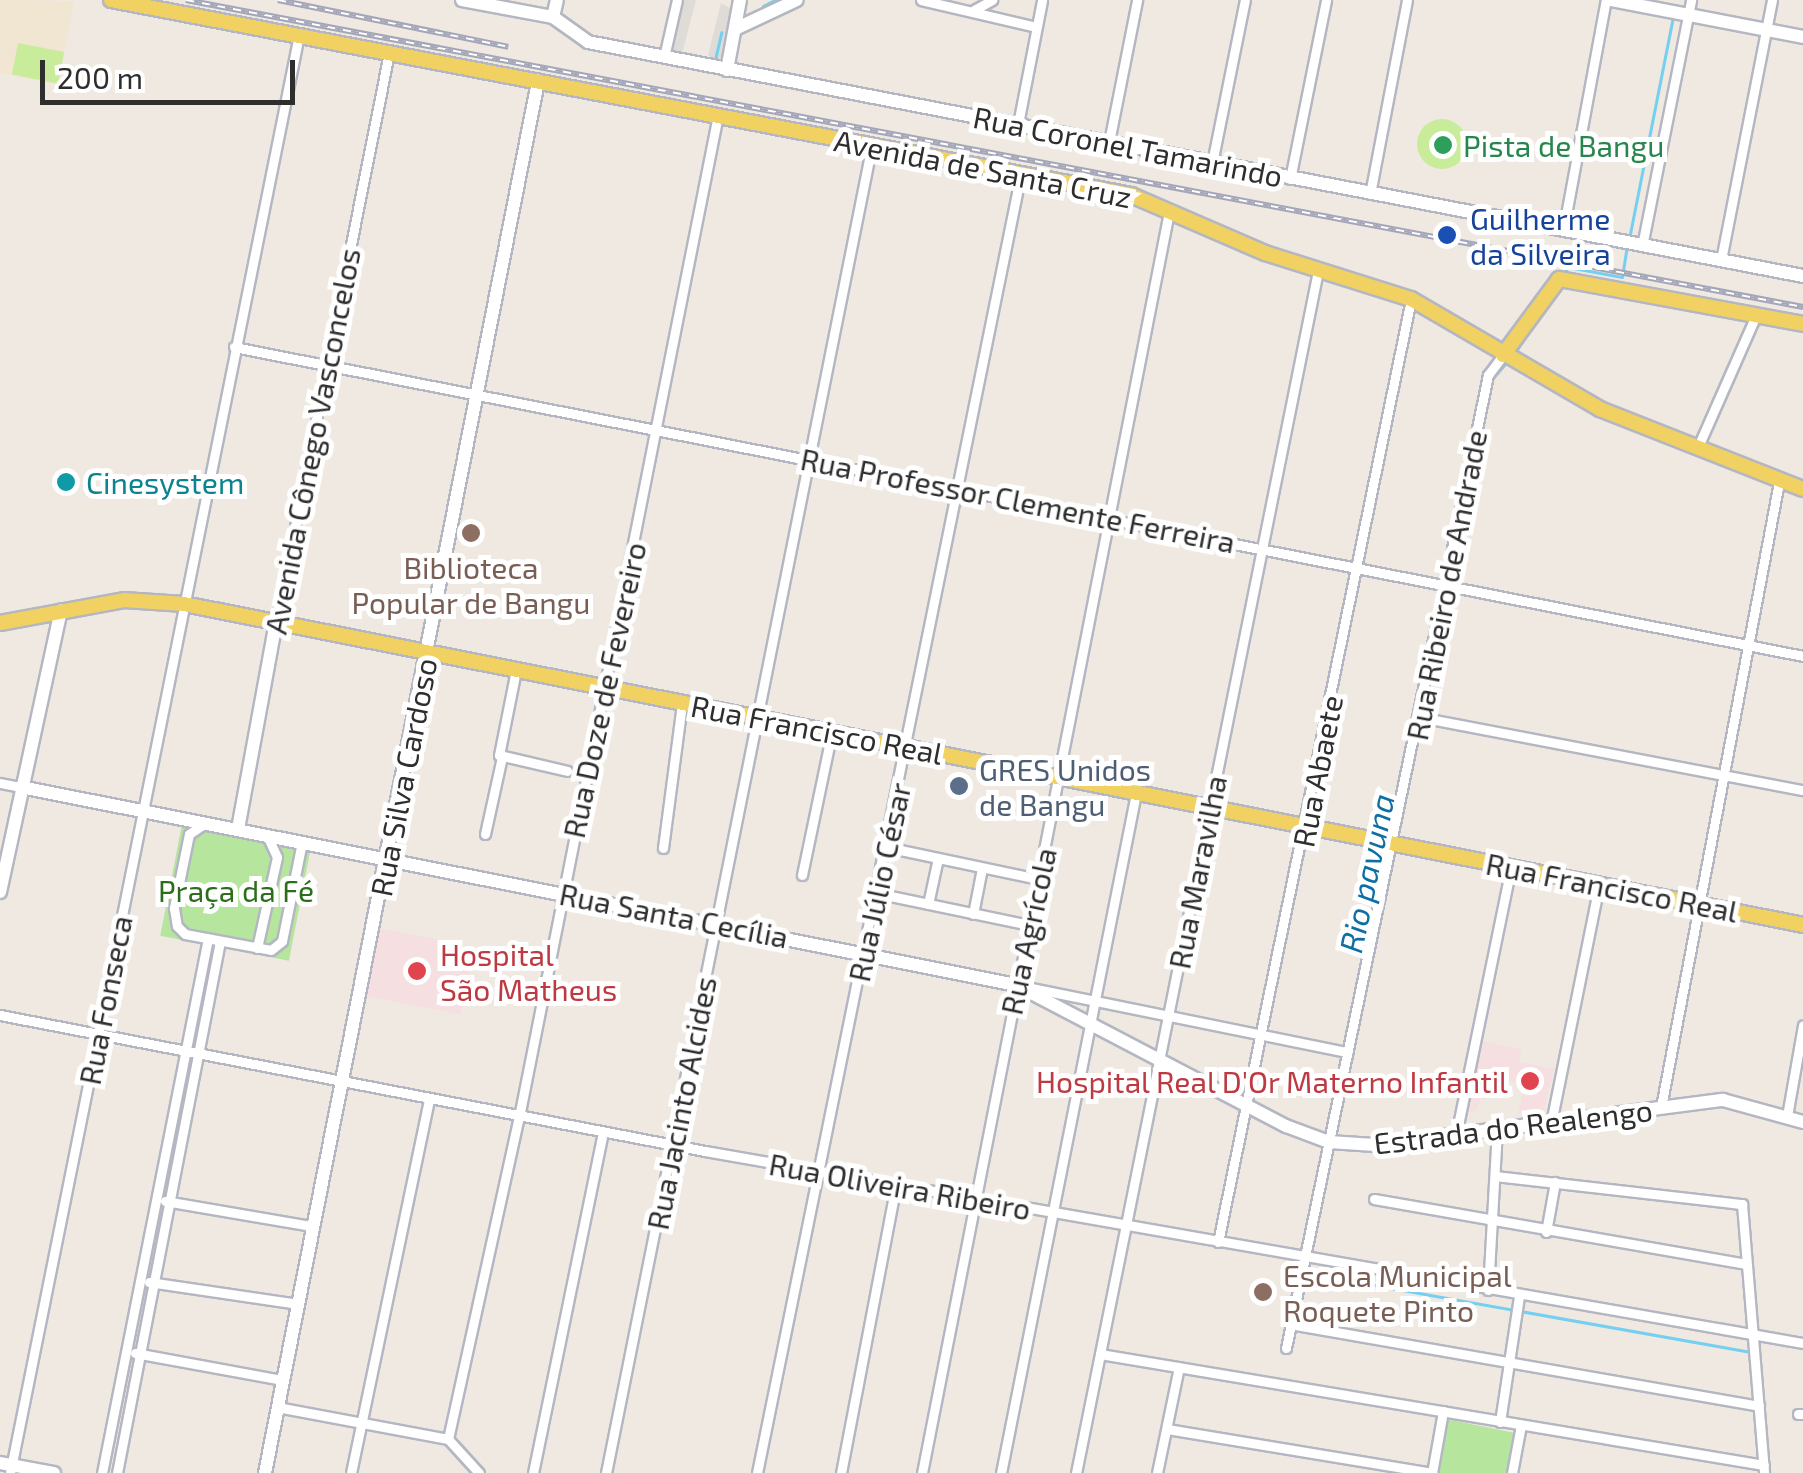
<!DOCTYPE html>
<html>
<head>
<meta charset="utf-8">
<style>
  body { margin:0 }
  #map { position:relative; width:1803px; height:1473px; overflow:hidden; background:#efe9e1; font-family:"Exo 2",sans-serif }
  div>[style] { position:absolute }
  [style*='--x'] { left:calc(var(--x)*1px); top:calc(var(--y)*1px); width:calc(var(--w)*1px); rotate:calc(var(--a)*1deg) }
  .education>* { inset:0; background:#f0e6d1 }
  .medical>* { inset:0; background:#f5dfe0; transform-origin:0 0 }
  .green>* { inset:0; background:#b6e59e; transform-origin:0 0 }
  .pitch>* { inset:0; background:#c9ec9a; transform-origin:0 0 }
  .round { border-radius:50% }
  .plaza>* { inset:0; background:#dfdcd8 }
  .stream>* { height:2.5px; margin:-1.25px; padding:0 1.25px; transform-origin:1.25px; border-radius:1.25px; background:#75cff0 }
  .roads { filter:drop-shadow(2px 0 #b4b7c1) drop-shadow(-2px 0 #b4b7c1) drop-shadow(0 2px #b4b7c1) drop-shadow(0 -2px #b4b7c1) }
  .street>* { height:9px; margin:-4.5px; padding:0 4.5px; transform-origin:4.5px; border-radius:4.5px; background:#fff }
  .secondary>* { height:12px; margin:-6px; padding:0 6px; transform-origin:6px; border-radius:6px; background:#fff }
  .primary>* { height:14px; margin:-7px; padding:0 7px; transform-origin:7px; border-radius:7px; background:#f2d163 }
  .rail>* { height:6px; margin-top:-3px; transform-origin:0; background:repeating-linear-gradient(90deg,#fff 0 8px,#a3a6b8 0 16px); box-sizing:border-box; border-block:2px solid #a3a6b8 }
  .dots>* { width:28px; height:28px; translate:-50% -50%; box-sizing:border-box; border:5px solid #fff; border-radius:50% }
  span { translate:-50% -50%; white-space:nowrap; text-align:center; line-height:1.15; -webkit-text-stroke:10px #fff; paint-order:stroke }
  .leisure-label { font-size:30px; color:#27864d }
  .left { translate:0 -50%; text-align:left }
  .street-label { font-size:30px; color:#2e2e2e }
  .transit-label { font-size:30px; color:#164399 }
  .culture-label { font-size:30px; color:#0d838f }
  .education-label { font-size:30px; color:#785e54 }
  .service-label { font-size:30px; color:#4e5e75 }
  .park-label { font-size:30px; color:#2c6e1b }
  .health-label { font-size:30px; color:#be3a42 }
  .right { translate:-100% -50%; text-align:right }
  .water-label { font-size:32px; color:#0d6fa3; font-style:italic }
  .scale { position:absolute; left:40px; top:60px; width:255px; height:45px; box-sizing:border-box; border:5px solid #2e2e2e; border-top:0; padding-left:12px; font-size:30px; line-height:35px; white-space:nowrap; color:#2e2e2e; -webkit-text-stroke:8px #fff; paint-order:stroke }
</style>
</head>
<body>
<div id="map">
  <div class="education">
    <i style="clip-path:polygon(0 0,74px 1px,58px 85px,0 73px)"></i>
  </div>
  <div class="medical">
    <i style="left:373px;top:927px;width:103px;height:69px;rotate:11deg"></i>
    <i style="clip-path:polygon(1482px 1041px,1521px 1049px,1519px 1062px,1554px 1069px,1544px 1110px,1518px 1114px,1525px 1085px,1491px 1077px,1475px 1112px,1467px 1111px)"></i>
  </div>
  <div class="green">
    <i style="left:183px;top:819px;width:131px;height:119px;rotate:11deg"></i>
    <i style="clip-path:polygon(1446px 1419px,1515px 1433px,1508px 1473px,1435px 1473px)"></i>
  </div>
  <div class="pitch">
    <i style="left:18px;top:43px;width:47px;height:32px;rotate:11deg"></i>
    <i class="round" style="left:1417px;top:119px;width:50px;height:50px"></i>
  </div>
  <div class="plaza">
    <i style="clip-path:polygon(681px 0,696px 0,682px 54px,671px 49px)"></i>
    <i style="clip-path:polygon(721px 3px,732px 9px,721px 58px,715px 61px,708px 55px)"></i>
  </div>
  <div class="stream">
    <i style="--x:763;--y:6;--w:13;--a:-27"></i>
    <i style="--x:715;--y:60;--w:28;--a:-77"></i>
    <i style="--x:1629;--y:239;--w:227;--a:-78.8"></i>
    <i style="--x:1565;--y:272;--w:6;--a:-59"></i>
    <i style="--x:1568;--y:267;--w:55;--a:10.5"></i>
    <i style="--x:1622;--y:277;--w:30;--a:-81"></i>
    <i style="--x:1515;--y:353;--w:22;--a:-58"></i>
    <i style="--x:1492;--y:379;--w:21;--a:-49"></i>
    <i style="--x:1423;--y:712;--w:177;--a:-78.6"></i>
    <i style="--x:1406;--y:790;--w:72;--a:-77.9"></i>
    <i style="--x:1334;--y:1138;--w:17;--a:-77"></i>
    <i style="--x:1333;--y:1146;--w:130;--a:101.6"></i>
    <i style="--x:1307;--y:1273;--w:452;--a:10.1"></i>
  </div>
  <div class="roads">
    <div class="street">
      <i style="--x:921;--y:0;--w:118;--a:13.2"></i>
      <i style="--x:974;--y:10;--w:21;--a:-29"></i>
      <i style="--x:664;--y:57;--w:58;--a:-77.2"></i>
      <i style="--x:1018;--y:124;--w:126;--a:-79"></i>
      <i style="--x:1109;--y:142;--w:145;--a:-78.8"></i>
      <i style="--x:1212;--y:163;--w:166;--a:-78.6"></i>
      <i style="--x:1290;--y:179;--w:183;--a:-78.6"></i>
      <i style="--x:1370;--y:194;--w:197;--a:-79.2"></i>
      <i style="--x:1563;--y:231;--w:235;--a:-79.5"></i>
      <i style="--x:1642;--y:246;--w:251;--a:-78.7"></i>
      <i style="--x:1721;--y:260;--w:265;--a:-78.9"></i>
      <i style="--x:234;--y:347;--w:1599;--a:11.14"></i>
      <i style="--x:1697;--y:449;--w:146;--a:-66.2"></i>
      <i style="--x:276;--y:622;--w:580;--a:-78.77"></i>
      <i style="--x:516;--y:670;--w:87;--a:101.3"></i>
      <i style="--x:499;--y:755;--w:70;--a:13.2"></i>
      <i style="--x:1419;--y:717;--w:391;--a:10.8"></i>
      <i style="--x:0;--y:783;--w:21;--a:11"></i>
      <i style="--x:204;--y:824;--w:18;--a:146"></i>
      <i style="--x:189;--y:834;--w:76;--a:101.5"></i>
      <i style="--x:174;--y:908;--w:18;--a:81"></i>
      <i style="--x:177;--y:926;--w:11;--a:45"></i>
      <i style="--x:185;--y:934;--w:87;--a:10.5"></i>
      <i style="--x:271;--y:950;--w:14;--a:-39"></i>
      <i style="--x:282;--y:941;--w:101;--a:-78.6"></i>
      <i style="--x:485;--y:834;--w:79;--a:-77.6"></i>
      <i style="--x:886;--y:847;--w:155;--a:11.9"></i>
      <i style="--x:663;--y:848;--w:146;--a:-82.5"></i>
      <i style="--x:802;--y:875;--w:146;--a:-78.2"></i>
      <i style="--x:876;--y:893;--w:156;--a:11.8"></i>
      <i style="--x:928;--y:904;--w:47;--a:-77.7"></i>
      <i style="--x:973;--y:914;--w:47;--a:-78.9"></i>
      <i style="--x:257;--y:948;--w:93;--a:-77.6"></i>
      <i style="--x:277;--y:857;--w:23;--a:-115"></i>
      <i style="--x:1027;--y:987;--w:327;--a:11.5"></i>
      <i style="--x:0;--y:1015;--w:718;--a:10.92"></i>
      <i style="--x:705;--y:1151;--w:1115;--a:9.92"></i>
      <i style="--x:1661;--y:1107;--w:636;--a:-79.31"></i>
      <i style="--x:1787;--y:1116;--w:92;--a:-80"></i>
      <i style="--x:1551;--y:1123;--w:242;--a:-78.6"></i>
      <i style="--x:1456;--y:1135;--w:273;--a:-78.4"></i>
      <i style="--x:1495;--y:1176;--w:249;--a:6.5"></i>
      <i style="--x:1742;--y:1204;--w:270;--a:85.3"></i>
      <i style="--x:1374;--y:1199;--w:378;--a:9.9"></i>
      <i style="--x:165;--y:1201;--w:149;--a:9.7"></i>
      <i style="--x:1546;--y:1232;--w:51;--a:-79.8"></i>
      <i style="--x:1218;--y:1242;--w:963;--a:-78.43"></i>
      <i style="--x:149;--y:1282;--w:151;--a:8.4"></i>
      <i style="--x:1488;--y:1290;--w:160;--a:-86.8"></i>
      <i style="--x:1290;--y:1324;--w:476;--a:9.9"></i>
      <i style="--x:1286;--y:1348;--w:994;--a:-78.27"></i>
      <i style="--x:1488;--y:375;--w:25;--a:-53"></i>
      <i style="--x:135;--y:1353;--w:149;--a:10.4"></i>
      <i style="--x:1100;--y:1354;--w:673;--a:9.49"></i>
      <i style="--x:277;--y:1407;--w:174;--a:10.6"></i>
      <i style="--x:448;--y:1439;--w:46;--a:47.6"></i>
      <i style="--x:1798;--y:1414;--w:5;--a:0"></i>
      <i style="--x:1500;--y:1422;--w:127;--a:-81.4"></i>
      <i style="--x:1167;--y:1429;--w:269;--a:9.4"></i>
      <i style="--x:1432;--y:1473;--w:63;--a:-79.9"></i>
      <i style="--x:448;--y:1439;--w:330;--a:-77.6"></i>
      <i style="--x:519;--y:1117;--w:1022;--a:-78.77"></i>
      <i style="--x:10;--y:1473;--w:1467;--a:-78.64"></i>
      <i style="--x:102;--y:1473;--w:545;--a:-78.79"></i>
      <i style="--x:117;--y:1473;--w:542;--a:-79.04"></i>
      <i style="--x:351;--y:1473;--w:380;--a:-78.2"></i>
      <i style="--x:533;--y:1473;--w:348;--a:-78.4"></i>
      <i style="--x:606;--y:1473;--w:1355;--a:-78.68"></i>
      <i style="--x:757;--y:1473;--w:1327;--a:-78.52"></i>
      <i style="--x:841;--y:1473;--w:294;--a:-79.2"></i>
      <i style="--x:922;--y:1473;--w:1285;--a:-78.92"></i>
      <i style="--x:1001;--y:1473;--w:693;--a:-78.77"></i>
      <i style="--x:1076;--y:1473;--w:1226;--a:-78.62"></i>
      <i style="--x:1157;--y:1473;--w:108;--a:-78.3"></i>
      <i style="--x:1512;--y:1473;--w:49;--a:-79.4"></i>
    </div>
    <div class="secondary">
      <i style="--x:462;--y:0;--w:93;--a:10.6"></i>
      <i style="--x:553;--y:17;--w:43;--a:35.5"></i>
      <i style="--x:588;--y:42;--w:1237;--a:10.9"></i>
      <i style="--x:1611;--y:0;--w:196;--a:10.9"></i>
      <i style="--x:553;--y:17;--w:17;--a:-77"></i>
      <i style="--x:735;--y:29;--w:68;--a:-25.1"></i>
      <i style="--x:727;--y:70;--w:71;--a:-79.5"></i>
      <i style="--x:21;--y:787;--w:1015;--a:11.25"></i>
      <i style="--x:1016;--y:985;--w:305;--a:27.6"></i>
      <i style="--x:1286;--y:1126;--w:46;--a:20.4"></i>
      <i style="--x:1329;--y:1142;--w:46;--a:3.7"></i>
      <i style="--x:1375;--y:1145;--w:351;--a:-7.4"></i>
      <i style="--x:1723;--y:1100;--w:83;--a:15.4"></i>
      <i style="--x:238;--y:829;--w:210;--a:-79.6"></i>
      <i style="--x:0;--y:892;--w:288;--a:-77.8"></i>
      <i style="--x:0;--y:1463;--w:55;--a:10.5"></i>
      <i style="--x:265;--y:1473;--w:1419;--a:-78.9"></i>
    </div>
    <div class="primary">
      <i style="--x:111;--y:0;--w:1038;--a:10.82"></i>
      <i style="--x:1131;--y:195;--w:146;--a:23.4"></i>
      <i style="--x:1265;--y:253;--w:153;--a:17.5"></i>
      <i style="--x:1411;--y:299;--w:219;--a:30.2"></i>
      <i style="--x:1600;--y:409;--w:218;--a:21.5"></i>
      <i style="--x:1503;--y:355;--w:94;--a:-53.6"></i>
      <i style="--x:1559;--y:279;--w:248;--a:10.4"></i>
      <i style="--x:0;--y:623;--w:126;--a:-10.5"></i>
      <i style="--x:124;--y:600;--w:60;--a:3.8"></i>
      <i style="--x:184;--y:604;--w:1651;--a:11.21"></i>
    </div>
  </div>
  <div class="rail">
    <i style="--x:186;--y:0;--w:1646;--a:10.75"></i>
    <i style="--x:278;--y:0;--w:235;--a:11.5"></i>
  </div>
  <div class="dots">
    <i style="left:1443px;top:145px;background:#2e9e5b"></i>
    <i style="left:1447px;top:235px;background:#1a4fb4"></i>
    <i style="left:66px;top:482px;background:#0f9aa8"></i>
    <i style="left:471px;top:533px;background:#8d6e63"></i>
    <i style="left:959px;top:786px;background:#5c6f8a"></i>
    <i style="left:417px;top:971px;background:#e0444e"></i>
    <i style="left:1530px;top:1081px;background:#e0444e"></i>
    <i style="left:1263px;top:1292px;background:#8d6e63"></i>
  </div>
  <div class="leisure-label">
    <span class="left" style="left:1463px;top:145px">Pista de Bangu</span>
  </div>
  <div class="street-label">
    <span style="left:1128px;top:146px;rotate:11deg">Rua Coronel Tamarindo</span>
    <span style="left:983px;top:168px;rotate:11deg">Avenida de Santa Cruz</span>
    <span style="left:312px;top:441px;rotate:-79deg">Avenida Cônego Vasconcelos</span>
    <span style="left:1018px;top:500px;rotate:11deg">Rua Professor Clemente Ferreira</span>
    <span style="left:1446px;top:585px;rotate:-79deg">Rua Ribeiro de Andrade</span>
    <span style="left:604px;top:690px;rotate:-78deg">Rua Doze de Fevereiro</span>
    <span style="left:817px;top:729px;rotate:11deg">Rua Francisco Real</span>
    <span style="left:1317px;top:771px;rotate:-79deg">Rua Abaete</span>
    <span style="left:403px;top:777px;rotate:-79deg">Rua Silva Cardoso</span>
    <span style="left:1197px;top:872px;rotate:-79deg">Rua Maravilha</span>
    <span style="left:879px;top:882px;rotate:-78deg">Rua Júlio César</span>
    <span style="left:1612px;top:887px;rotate:11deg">Rua Francisco Real</span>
    <span style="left:674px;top:915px;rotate:11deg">Rua Santa Cecília</span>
    <span style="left:1028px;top:931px;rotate:-78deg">Rua Agrícola</span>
    <span style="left:105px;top:1000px;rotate:-79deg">Rua Fonseca</span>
    <span style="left:681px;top:1103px;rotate:-79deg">Rua Jacinto Alcides</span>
    <span style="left:1513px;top:1126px;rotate:-7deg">Estrada do Realengo</span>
    <span style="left:900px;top:1186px;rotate:10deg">Rua Oliveira Ribeiro</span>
  </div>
  <div class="transit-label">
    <span class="left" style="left:1470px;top:235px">Guilherme<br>da Silveira</span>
  </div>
  <div class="culture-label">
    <span class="left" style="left:86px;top:482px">Cinesystem</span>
  </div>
  <div class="education-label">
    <span style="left:471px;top:584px">Biblioteca<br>Popular de Bangu</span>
    <span class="left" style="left:1283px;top:1292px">Escola Municipal<br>Roquete Pinto</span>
  </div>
  <div class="service-label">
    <span class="left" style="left:979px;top:786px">GRES Unidos<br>de Bangu</span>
  </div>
  <div class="park-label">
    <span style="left:236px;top:890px">Praça da Fé</span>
  </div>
  <div class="health-label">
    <span class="left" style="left:440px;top:971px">Hospital<br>São Matheus</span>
    <span class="right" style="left:1508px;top:1081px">Hospital Real D'Or Materno Infantil</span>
  </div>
  <div class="water-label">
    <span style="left:1366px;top:873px;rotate:-78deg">Rio pavuna</span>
  </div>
  <div class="scale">200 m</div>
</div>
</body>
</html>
